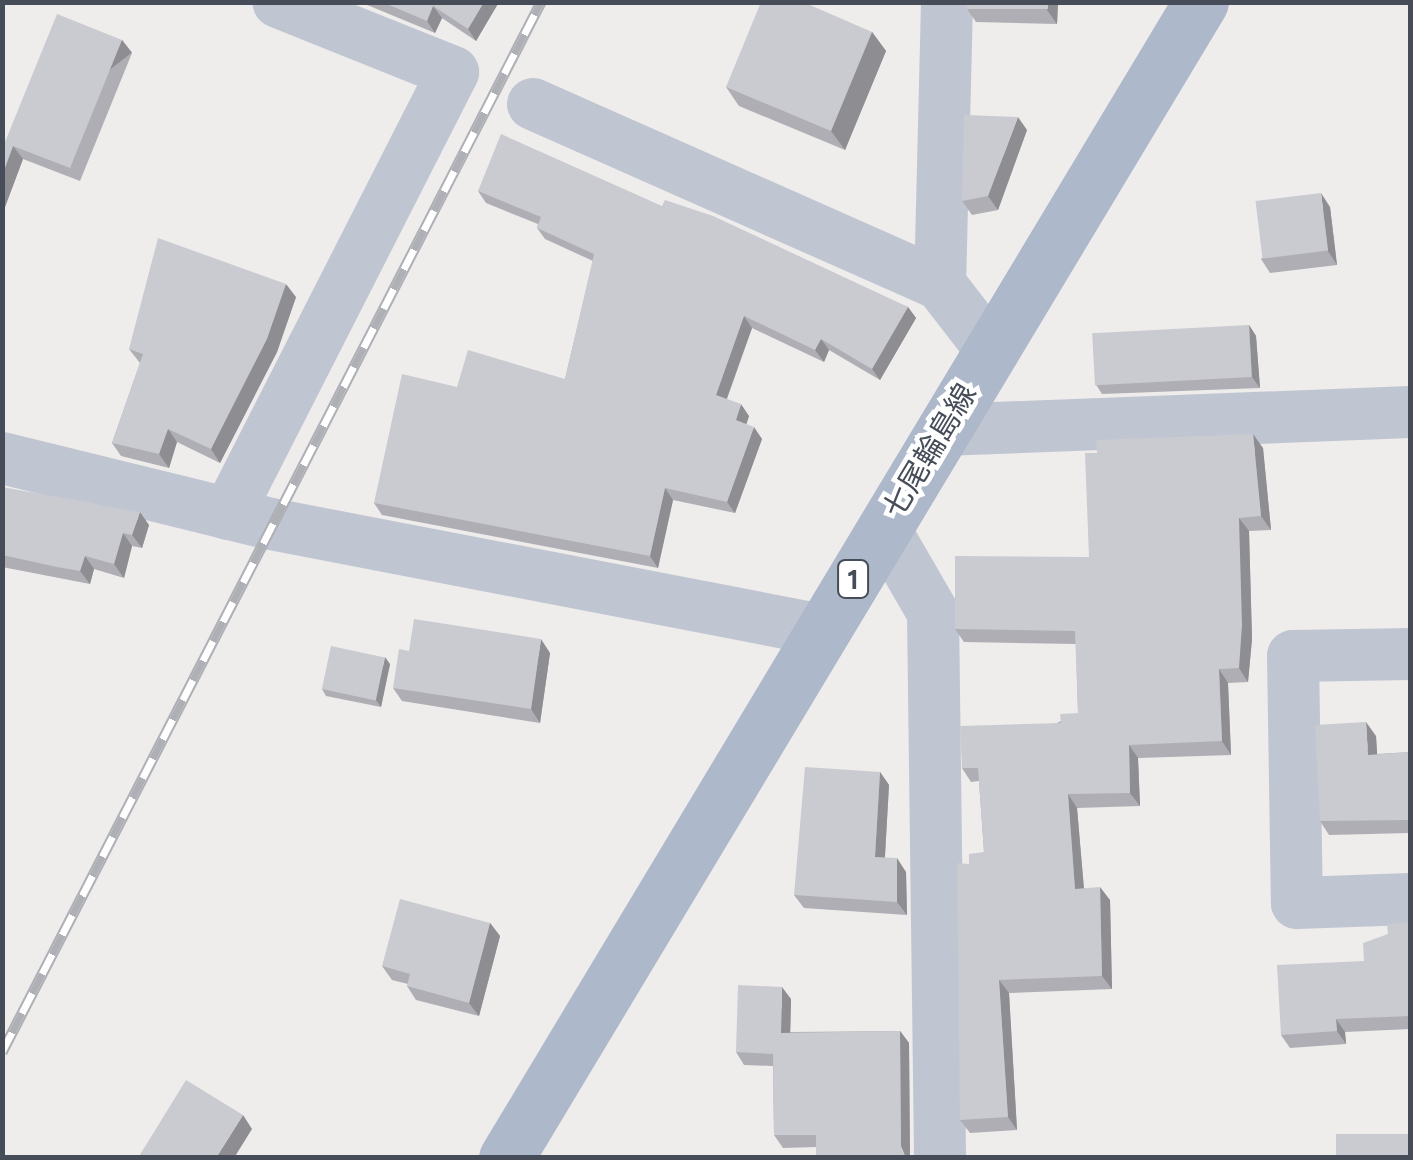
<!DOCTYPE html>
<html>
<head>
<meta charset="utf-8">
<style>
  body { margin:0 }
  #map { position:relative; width:1413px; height:1160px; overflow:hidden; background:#efecec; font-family:Figtree,"Noto Sans JP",sans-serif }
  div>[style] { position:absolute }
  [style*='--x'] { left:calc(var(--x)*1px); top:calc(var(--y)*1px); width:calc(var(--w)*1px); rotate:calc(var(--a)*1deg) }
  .street>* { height:52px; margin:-26px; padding:0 26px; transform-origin:26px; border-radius:26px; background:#c0c6d1 }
  .primary>* { height:55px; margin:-27.5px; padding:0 27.5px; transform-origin:27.5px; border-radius:27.5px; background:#adb8ca }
  .rail>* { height:11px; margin-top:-5.5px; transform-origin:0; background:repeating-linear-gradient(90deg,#fff 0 22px,#aeb0b6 0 44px); box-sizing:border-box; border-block:2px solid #aeb0b6 }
  .wall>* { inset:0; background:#aeaeb4 }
  .shaded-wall>* { inset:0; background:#8d8d92; transform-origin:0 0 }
  .building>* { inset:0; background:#cacad1; transform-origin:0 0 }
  span { translate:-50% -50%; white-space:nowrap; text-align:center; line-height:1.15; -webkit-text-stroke:9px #fff; paint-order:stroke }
  .shield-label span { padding:2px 8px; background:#fff; border:2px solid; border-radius:8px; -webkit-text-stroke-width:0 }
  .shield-label { font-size:28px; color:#464d58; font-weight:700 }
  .street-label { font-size:30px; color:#464d58 }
  .frame { position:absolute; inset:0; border:5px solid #464d58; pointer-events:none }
</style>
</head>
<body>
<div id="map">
  <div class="street">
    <i style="--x:947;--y:2;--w:282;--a:91.4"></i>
    <i style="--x:940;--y:284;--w:83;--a:52.3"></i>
    <i style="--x:533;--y:104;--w:445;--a:23.9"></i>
    <i style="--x:943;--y:430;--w:467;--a:-2.2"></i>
    <i style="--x:2;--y:458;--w:277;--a:13.8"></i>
    <i style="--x:271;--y:524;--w:561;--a:10.89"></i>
    <i style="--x:228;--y:514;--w:496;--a:-63"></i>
    <i style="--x:453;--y:72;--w:188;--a:-158.2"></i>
    <i style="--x:884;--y:528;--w:98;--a:60"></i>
    <i style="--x:933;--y:613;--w:545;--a:89.26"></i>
    <i style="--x:1410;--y:654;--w:117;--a:179"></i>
    <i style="--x:1293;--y:656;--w:247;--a:89.1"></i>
    <i style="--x:1297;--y:903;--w:113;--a:-2"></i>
  </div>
  <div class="primary">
    <i style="--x:506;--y:1158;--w:1349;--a:-58.99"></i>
  </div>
  <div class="rail">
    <i style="--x:2;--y:1052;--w:1180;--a:-62.83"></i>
  </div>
  <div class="wall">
    <i style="clip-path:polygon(360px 2px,499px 2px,476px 41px,442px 18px,435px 33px)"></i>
    <i style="clip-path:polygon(967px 2px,1058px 2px,1057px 24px,976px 22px,967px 9px)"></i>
    <i style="clip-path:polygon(872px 32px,886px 51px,845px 150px,739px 106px,726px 87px)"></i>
    <i style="clip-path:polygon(122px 40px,132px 53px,80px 181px,23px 159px,2px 215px,2px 142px,5px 142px)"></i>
    <i style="clip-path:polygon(1027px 130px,998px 210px,972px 215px,962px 201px)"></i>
    <i style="clip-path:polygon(478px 191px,662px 206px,908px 307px,916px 318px,880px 380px,829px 350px,824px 362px,752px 328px,727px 399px,749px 416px,746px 424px,762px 439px,735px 513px,673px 500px,658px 568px,382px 515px,374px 503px,457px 387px,565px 379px,593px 261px,545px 239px,537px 228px,538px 224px,486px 203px)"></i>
    <i style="clip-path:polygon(1330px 207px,1337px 265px,1270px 273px,1261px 259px)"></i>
    <i style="clip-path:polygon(296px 297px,277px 352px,220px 463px,177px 442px,169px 468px,121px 456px,112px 443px,140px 363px,129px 349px)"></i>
    <i style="clip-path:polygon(1249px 325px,1256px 336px,1260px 388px,1102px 394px,1095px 383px)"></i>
    <i style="clip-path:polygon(1263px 448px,1271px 530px,1249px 531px,1252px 639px,1248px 682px,1228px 683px,1231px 755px,1138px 758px,1140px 806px,1077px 808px,1084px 888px,1110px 900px,1112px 989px,1009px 993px,1017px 1130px,970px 1133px,960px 1120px,969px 864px,984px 852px,979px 781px,971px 782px,962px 768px,1078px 713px,1076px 644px,964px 642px,955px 629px,1089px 557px)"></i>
    <i style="clip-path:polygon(2px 487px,149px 525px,142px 548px,132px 546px,124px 578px,94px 569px,90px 584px,2px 567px)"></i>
    <i style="clip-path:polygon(550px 653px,540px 723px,402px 701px,393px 688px)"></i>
    <i style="clip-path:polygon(390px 664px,381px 707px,326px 696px,322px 689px)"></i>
    <i style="clip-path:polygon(1376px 736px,1377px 754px,1410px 752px,1410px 833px,1329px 835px,1320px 821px)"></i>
    <i style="clip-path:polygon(880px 772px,889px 785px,885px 858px,906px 872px,907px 915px,804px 908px,794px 895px)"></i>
    <i style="clip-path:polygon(1410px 922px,1410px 1029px,1345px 1032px,1346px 1044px,1290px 1048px,1281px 1035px,1364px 961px,1388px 934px)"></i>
    <i style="clip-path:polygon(490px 923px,500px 936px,479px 1016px,416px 1000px,407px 986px,408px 984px,392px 980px,382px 966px)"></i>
    <i style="clip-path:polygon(791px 999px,790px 1032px,900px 1031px,909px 1043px,910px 1158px,816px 1158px,816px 1147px,783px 1148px,774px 1135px,773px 1066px,744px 1065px,736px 1052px)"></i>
  </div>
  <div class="shaded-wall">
    <i style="clip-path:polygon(484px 2px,499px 2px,476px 41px,468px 29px)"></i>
    <i style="clip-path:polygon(1048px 2px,1058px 2px,1057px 24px,1047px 10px)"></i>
    <i style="clip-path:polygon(433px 6px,442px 18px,435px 33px,427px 21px)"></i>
    <i style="clip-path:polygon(872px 32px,886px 51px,845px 150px,831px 131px)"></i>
    <i style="left:122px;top:40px;width:16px;height:138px;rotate:52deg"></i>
    <i style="clip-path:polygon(1018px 117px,1027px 130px,998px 210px,988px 196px)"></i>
    <i style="clip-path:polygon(13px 146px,23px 159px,2px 215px,2px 176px)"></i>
    <i style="clip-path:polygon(1321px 193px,1330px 207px,1337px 265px,1328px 251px)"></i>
    <i style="clip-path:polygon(286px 284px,296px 297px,277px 352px,220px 463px,211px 449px)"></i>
    <i style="clip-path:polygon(908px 307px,916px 318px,880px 380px,872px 369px)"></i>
    <i style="clip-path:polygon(744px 316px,752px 328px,724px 406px,716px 395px)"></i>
    <i style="clip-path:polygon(1249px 325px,1256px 336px,1260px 388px,1252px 377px)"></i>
    <i style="clip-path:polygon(821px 339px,829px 350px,824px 362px,815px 350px)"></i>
    <i style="clip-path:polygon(741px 404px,749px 416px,744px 432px,736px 420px)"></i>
    <i style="clip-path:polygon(754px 427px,762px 439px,735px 513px,727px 502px)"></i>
    <i style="clip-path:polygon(168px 429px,177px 442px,169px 468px,159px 454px)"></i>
    <i style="clip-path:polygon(1253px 434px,1263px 448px,1271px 530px,1261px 516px)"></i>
    <i style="clip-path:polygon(665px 488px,673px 500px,658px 568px,650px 556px)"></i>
    <i style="clip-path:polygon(140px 512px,149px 525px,142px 548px,132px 535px)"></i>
    <i style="clip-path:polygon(1239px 518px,1249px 531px,1252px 639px,1248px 682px,1239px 668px)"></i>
    <i style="clip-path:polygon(123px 533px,132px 546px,124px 578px,114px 564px)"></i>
    <i style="clip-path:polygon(85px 556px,94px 569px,90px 584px,80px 571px)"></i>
    <i style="clip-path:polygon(541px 639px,550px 653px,540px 723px,531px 709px)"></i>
    <i style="clip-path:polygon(385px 657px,390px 664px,381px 707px,376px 700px)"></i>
    <i style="clip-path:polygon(1219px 669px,1228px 683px,1231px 755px,1222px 741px)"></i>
    <i style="clip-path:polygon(1366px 722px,1376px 736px,1378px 768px,1368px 755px)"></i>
    <i style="clip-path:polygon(1129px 745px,1138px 758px,1140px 806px,1130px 793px)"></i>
    <i style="clip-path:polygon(880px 772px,889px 785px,884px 870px,875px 857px)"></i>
    <i style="clip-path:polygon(1068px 794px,1077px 808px,1085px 902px,1075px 889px)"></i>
    <i style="clip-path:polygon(897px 858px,906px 872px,907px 915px,897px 902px)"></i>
    <i style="clip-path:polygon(1100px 887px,1110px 900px,1112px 989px,1102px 976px)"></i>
    <i style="clip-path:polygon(490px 923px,500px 936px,479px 1016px,469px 1003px)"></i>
    <i style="clip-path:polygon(999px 980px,1009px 993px,1017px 1130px,1008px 1117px)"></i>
    <i style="clip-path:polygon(782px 987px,791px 999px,790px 1045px,781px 1033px)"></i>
    <i style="clip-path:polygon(1336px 1019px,1345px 1032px,1346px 1044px,1337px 1031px)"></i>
    <i style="clip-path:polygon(900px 1031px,909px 1043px,910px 1158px,906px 1158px,901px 1146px)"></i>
    <i style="clip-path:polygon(243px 1115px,252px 1129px,234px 1158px,216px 1158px)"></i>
  </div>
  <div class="building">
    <i style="clip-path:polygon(382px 2px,484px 2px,468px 29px,433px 6px,427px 21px)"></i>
    <i style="clip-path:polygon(761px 2px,803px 2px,872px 32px,831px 131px,726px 87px)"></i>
    <i style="left:967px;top:2px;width:81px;height:7px"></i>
    <i style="clip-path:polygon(57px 14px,122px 40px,70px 168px,13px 146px,2px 176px,2px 142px,5px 142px)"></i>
    <i style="clip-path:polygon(964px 115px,1018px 117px,988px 196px,962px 201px)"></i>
    <i style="clip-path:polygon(501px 134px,662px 206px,665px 200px,713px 216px,908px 307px,872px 369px,821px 339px,815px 350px,744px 316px,716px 395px,741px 404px,736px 420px,754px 427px,727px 502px,665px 488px,650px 556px,374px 503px,402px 374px,457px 387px,468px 350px,565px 379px,594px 254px,537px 228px,541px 217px,478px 191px)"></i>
    <i style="left:1321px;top:193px;width:58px;height:66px;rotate:83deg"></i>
    <i style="clip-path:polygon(158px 238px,286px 284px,267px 339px,211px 449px,168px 429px,159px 454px,112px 443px,143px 354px,129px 349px)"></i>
    <i style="left:1249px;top:325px;width:52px;height:157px;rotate:87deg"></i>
    <i style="clip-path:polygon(1253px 434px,1261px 516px,1239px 518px,1242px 625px,1239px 668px,1219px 669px,1222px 741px,1129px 745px,1130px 793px,1068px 794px,1075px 889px,1100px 887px,1102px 976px,999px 980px,1008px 1117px,960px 1120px,957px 863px,969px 864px,969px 854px,984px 852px,978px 768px,962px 768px,960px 726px,1061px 723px,1060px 714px,1078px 713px,1075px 631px,955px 629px,955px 556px,1089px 557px,1085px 453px,1097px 453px,1096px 440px)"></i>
    <i style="clip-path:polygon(2px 487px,140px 512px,132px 535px,123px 533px,114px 564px,85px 556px,80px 571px,57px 567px,2px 555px)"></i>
    <i style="clip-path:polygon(414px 619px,541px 639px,531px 709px,393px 688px,399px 649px,409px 651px)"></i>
    <i style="left:331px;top:646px;width:55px;height:44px;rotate:12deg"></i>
    <i style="clip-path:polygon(1366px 722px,1368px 755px,1410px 752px,1410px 820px,1320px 821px,1315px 725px)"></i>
    <i style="clip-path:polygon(805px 767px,880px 772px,875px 857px,897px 858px,897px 902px,794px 895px)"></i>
    <i style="clip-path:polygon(400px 899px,490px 923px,469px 1003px,407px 986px,410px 974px,382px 966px)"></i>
    <i style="clip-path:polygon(1410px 922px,1410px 1016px,1336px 1019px,1337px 1031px,1281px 1035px,1277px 965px,1364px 961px,1363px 943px,1388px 934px,1387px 924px)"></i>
    <i style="clip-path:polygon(738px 985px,782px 987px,781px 1033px,900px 1031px,901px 1146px,906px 1158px,816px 1158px,816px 1135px,774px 1135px,773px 1054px,736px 1052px)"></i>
    <i style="clip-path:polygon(186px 1080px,243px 1115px,216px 1158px,138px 1158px)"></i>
    <i style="left:1410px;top:1134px;width:24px;height:74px;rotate:90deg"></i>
  </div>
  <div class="shield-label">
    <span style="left:853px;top:579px">1</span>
  </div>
  <div class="street-label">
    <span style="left:930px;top:451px;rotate:-59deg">七尾輪島線</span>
  </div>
  <div class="frame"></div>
</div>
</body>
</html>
